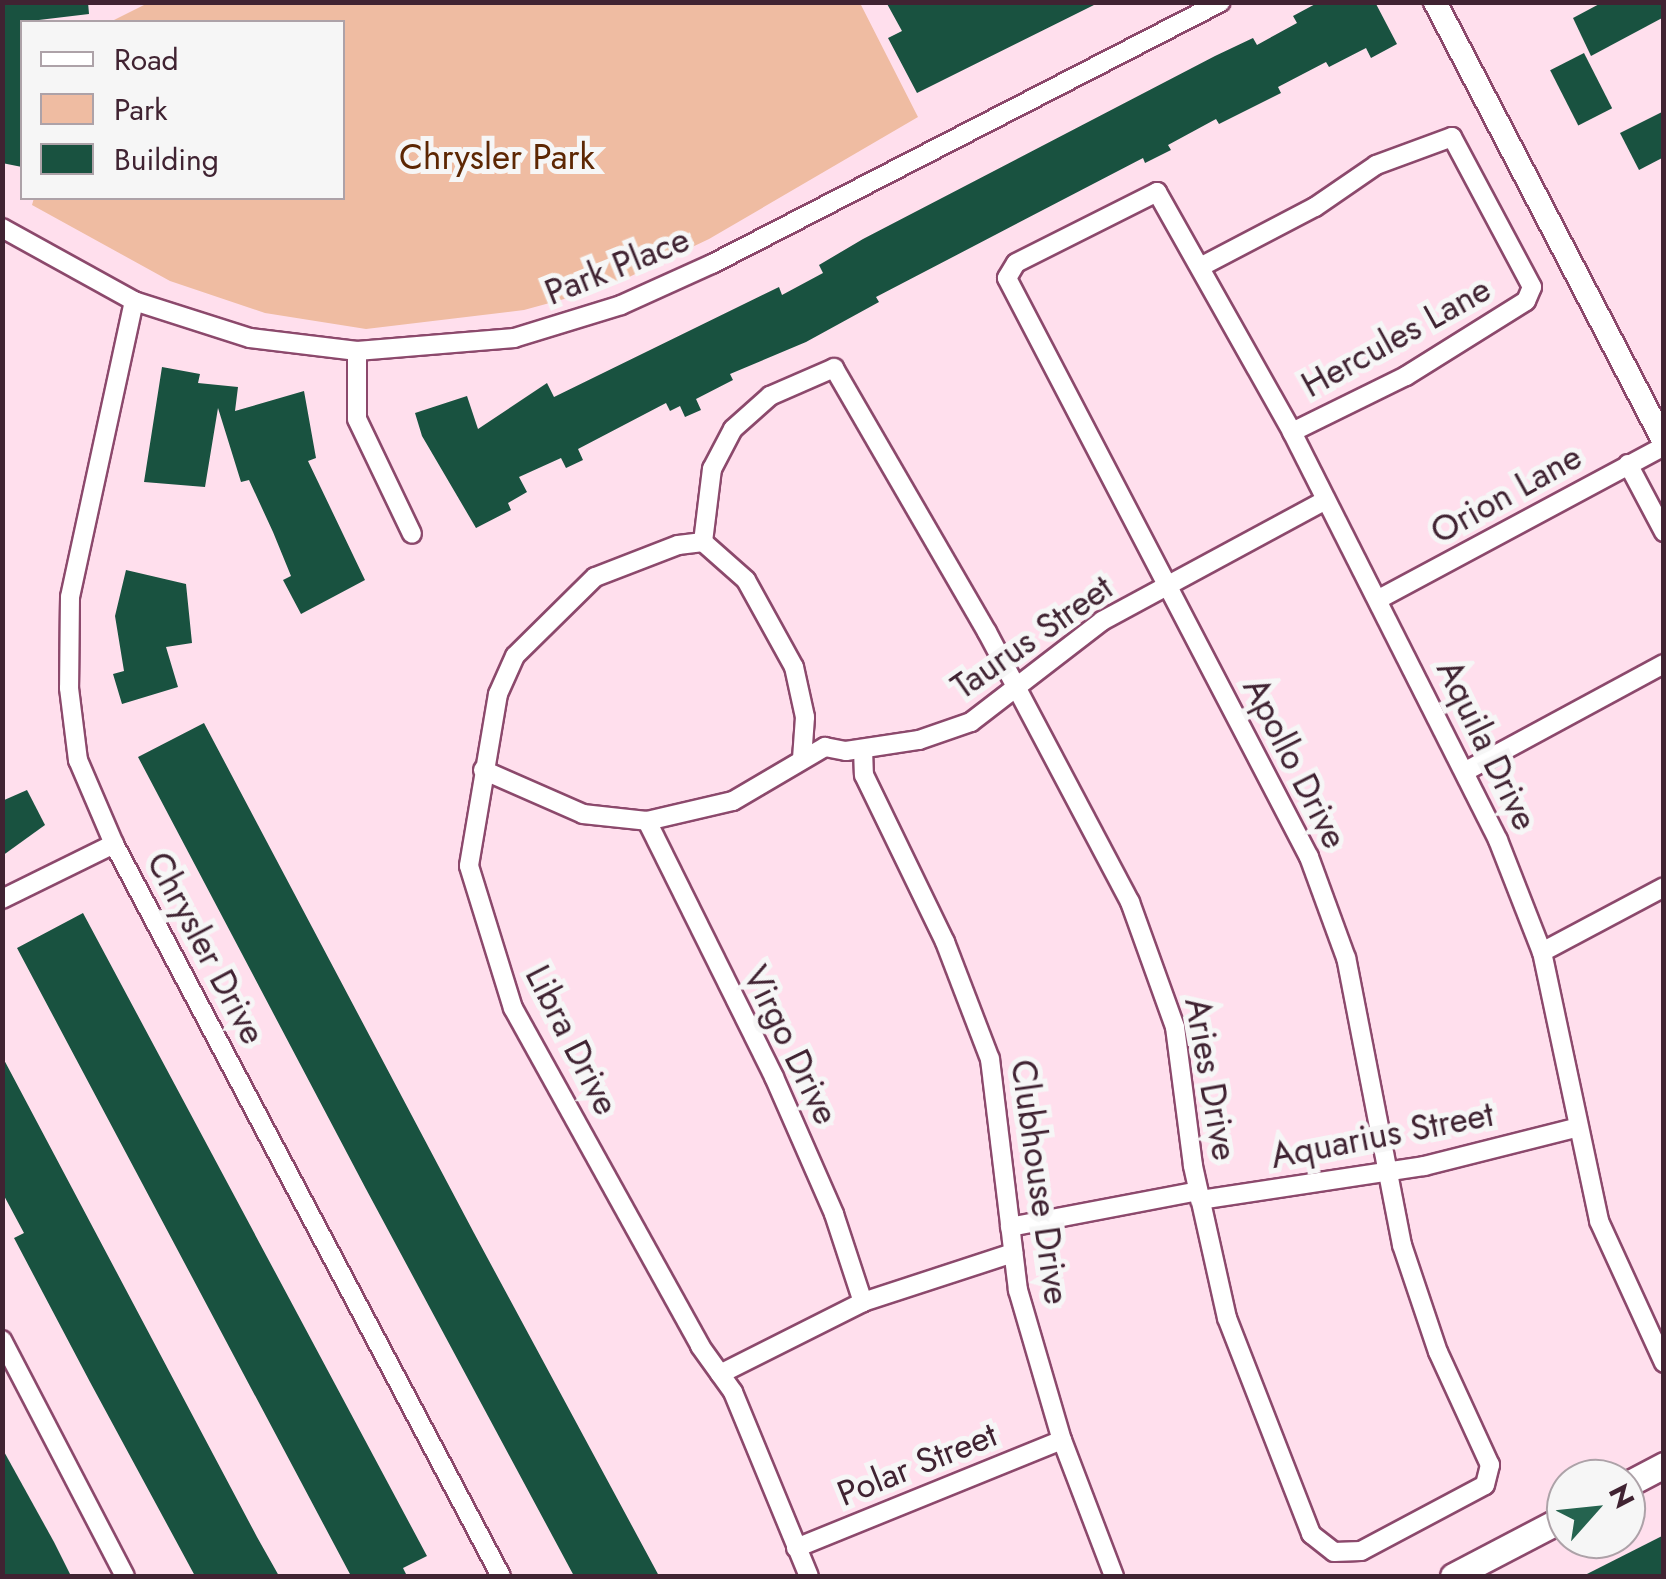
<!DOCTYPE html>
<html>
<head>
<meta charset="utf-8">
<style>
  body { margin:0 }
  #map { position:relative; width:1666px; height:1579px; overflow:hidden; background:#ffdfed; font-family:Jost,sans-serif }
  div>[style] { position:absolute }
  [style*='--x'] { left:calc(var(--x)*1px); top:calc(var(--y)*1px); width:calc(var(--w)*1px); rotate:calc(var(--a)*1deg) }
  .green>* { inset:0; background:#efbca2 }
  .building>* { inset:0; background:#195240; transform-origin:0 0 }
  .roads { filter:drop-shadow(2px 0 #8c496c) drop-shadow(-2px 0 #8c496c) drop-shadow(0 2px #8c496c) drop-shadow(0 -2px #8c496c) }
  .minor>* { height:18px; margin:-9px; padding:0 9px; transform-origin:9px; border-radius:9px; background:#fff }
  .tertiary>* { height:22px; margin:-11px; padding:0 11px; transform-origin:11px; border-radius:11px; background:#fff }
  .secondary>* { height:25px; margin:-12.5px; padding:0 12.5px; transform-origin:12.5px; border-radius:12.5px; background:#fff }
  span { translate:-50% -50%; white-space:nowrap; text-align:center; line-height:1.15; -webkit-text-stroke:10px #f6f6f6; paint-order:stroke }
  .park-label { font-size:35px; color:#5d2703 }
  .street-label { font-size:35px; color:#402332 }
  .frame { position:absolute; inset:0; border:5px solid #402332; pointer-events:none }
  .legend { position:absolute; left:20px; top:20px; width:325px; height:180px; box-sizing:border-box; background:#f6f6f6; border:2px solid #ada2a8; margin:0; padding:12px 18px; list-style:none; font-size:30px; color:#402332 }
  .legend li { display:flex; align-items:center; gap:20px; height:50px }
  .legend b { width:50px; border:2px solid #ada2a8 }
  .north { position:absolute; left:1546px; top:1459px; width:100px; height:100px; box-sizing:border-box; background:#f6f6f6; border:2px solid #ada2a8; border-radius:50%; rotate:63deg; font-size:28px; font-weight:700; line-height:40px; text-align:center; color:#402332 }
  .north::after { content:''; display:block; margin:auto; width:35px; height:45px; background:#25634f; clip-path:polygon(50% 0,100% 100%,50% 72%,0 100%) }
</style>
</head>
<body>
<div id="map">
  <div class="green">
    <i style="clip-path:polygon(148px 3px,860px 3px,918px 117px,709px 239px,608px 287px,524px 310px,366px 329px,265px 313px,170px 281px,32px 205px,34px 198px,342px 198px,342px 22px,110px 22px)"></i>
  </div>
  <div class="building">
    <i style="clip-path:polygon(2px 2px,88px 2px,89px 14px,22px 22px,22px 167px,2px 163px)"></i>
    <i style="clip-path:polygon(886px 2px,1100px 2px,917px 93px,888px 38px,902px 31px)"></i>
    <i style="clip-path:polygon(1319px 2px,1375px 2px,1397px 44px,1371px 58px,1366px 48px,1329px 67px,1326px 62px,1278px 87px,1281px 93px,1219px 124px,1216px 119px,1168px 145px,1171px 150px,1145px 163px,1143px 158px,876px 297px,879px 302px,806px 342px,730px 374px,733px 380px,696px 399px,701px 410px,685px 417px,680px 406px,670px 411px,666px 403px,578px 449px,583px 460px,566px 468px,561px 458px,519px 477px,527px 492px,508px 503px,511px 510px,476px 528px,422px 436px,415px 413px,467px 396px,478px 429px,547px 383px,554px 397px,779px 287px,782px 295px,823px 273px,819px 265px,863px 239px,1215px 56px,1253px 38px,1257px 45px,1297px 23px,1293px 16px)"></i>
    <i style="clip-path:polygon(1603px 2px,1664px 2px,1664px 17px,1591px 56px,1573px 18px)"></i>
    <i style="left:1584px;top:53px;width:62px;height:38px;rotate:63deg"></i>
    <i style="clip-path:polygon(1664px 111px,1664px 157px,1639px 170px,1620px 133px)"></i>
    <i style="clip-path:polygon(162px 367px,200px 374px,198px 383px,238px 387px,235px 411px,304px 391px,316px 458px,308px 461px,365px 580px,301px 614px,283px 580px,291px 576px,273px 532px,249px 480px,241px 482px,218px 408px,205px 487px,144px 482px)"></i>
    <i style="clip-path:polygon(126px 570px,186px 584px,192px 643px,166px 647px,178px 687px,122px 704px,113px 674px,124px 671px,115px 616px)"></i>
    <i style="clip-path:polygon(204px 723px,474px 1233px,659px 1576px,574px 1576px,366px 1189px,138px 757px)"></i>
    <i style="clip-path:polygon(27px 790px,45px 825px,2px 856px,2px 801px)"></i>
    <i style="clip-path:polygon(83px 913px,427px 1556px,403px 1568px,407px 1576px,351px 1576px,17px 948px)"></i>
    <i style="clip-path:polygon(2px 1056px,257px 1537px,279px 1576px,195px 1576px,90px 1382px,14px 1238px,24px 1233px,2px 1192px)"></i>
    <i style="clip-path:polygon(2px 1448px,54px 1542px,71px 1576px,2px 1576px)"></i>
    <i style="clip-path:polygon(1664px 1535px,1664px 1576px,1583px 1576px)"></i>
  </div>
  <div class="roads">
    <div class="minor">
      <i style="--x:2;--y:228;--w:151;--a:28.9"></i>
      <i style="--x:134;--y:301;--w:122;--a:17.7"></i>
      <i style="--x:250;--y:338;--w:108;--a:6.9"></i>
      <i style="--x:357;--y:351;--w:158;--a:-4.7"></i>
      <i style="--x:514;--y:338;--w:112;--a:-17.1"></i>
      <i style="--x:621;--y:305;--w:100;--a:-24.3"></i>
      <i style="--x:712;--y:264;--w:572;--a:-27.24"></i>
      <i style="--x:1204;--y:265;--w:125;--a:-27.6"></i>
      <i style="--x:1315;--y:207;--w:74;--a:-34.5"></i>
      <i style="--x:1376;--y:165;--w:81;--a:-20.2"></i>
      <i style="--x:1452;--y:137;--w:170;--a:61.9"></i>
      <i style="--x:1532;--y:287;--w:15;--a:113"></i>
      <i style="--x:1526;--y:301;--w:142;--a:148"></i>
      <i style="--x:1406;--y:376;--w:127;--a:153.8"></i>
      <i style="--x:134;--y:301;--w:303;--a:102.2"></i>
      <i style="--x:70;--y:597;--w:91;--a:90.6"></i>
      <i style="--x:69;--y:688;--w:73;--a:82.9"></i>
      <i style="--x:78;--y:760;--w:91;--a:66.8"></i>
      <i style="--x:114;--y:844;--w:828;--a:62.14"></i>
      <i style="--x:357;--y:351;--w:68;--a:90"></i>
      <i style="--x:357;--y:419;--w:127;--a:64.4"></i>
      <i style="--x:1628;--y:464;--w:77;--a:62.1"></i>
      <i style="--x:703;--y:542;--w:25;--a:173"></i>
      <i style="--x:678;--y:545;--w:89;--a:158.9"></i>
      <i style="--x:595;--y:577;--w:112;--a:135.4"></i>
      <i style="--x:515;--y:656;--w:42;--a:114.1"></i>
      <i style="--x:498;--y:694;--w:174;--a:99.6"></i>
      <i style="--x:469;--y:866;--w:149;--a:72.8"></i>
      <i style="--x:513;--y:1008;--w:386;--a:61"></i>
      <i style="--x:700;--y:1346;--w:57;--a:54.3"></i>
      <i style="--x:733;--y:1392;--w:199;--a:67.6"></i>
      <i style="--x:1379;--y:599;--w:323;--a:-28.2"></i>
      <i style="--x:863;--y:749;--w:26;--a:88"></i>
      <i style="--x:864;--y:775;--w:186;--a:64.1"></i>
      <i style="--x:945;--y:942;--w:125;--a:69"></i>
      <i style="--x:990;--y:1059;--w:233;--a:83.1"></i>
      <i style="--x:1018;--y:1290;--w:156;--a:73.7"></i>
      <i style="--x:1062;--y:1440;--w:146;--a:69.1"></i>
      <i style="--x:802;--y:759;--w:42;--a:-85.9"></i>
      <i style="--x:805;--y:717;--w:51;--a:-102.4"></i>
      <i style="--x:794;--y:667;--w:99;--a:-118.9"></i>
      <i style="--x:746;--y:580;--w:57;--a:-138.5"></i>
      <i style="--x:703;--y:542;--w:74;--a:-83"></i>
      <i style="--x:712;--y:469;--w:45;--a:-62.3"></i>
      <i style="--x:733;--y:429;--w:50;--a:-41.7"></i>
      <i style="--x:770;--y:396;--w:70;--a:-23.6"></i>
      <i style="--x:834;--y:368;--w:305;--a:59.9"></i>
      <i style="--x:987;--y:632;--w:306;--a:62.1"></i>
      <i style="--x:1130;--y:902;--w:133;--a:70.2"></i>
      <i style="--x:1175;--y:1027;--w:140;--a:82.6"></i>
      <i style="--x:1193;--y:1166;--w:156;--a:77.4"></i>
      <i style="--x:1227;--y:1318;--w:232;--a:68.7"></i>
      <i style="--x:1311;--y:1534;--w:29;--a:38"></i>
      <i style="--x:1334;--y:1552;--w:27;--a:-2"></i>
      <i style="--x:1361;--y:1551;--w:140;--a:-28"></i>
      <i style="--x:1485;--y:1485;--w:21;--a:-76"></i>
      <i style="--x:1490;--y:1465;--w:124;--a:-114.7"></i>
      <i style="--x:1438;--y:1352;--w:113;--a:-108.6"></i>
      <i style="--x:1402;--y:1245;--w:292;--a:-101"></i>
      <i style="--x:1346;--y:958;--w:108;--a:-110.1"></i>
      <i style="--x:1309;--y:857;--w:653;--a:-117.55"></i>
      <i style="--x:1007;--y:278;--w:17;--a:-59"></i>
      <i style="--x:1016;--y:263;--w:158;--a:-26.7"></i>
      <i style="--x:1157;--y:192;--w:275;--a:60.6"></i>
      <i style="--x:1292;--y:432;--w:457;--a:63.2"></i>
      <i style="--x:1498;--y:840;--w:120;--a:68.6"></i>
      <i style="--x:1542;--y:952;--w:275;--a:78"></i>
      <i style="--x:1599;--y:1221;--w:156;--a:65.4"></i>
      <i style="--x:483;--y:770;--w:109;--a:23.7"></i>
      <i style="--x:583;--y:814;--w:64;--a:6.2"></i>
      <i style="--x:647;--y:821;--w:88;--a:-13.1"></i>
      <i style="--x:733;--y:801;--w:107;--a:-30.4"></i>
      <i style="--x:825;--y:747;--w:21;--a:11"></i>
      <i style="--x:846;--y:751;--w:74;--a:-8.6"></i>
      <i style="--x:919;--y:740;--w:55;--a:-19.1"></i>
      <i style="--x:971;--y:722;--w:165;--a:-37.6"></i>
      <i style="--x:1102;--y:621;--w:252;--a:-28.4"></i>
      <i style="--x:1466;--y:771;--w:225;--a:-28.4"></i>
      <i style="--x:647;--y:821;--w:286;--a:63.6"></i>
      <i style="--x:774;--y:1077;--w:150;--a:66.3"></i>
      <i style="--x:834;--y:1214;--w:93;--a:71.8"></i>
      <i style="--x:2;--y:899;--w:125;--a:-26.2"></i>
      <i style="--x:1542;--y:952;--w:138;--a:-28"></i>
      <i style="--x:1200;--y:1200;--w:227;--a:-8.6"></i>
      <i style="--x:1424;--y:1166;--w:156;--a:-14.1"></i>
      <i style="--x:1010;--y:1227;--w:191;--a:-10.8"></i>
      <i style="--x:2;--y:1340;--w:266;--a:62.5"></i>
      <i style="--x:720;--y:1374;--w:160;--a:-26.7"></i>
      <i style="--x:863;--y:1302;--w:158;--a:-18.1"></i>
      <i style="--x:796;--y:1548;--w:287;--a:-22.1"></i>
    </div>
    <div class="tertiary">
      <i style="--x:1435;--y:2;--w:495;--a:62.5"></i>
    </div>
    <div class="secondary">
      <i style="--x:1626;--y:1485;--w:43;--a:-27.8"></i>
      <i style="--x:1453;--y:1576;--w:127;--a:-27.6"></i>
    </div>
  </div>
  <div class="park-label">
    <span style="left:497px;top:157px">Chrysler Park</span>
  </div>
  <div class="street-label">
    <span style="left:617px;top:266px;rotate:-22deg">Park Place</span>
    <span style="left:1396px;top:337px;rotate:-29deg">Hercules Lane</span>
    <span style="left:1506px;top:494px;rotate:-29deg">Orion Lane</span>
    <span style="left:1032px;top:637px;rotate:-35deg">Taurus Street</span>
    <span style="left:1487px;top:745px;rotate:64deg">Aquila Drive</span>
    <span style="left:1295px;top:763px;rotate:63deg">Apollo Drive</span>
    <span style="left:206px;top:948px;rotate:62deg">Chrysler Drive</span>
    <span style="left:572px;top:1040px;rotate:63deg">Libra Drive</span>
    <span style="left:791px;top:1045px;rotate:64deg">Virgo Drive</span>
    <span style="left:1211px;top:1079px;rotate:80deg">Aries Drive</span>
    <span style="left:1382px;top:1135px;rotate:-11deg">Aquarius Street</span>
    <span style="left:1040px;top:1182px;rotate:82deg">Clubhouse Drive</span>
    <span style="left:917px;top:1464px;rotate:-22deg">Polar Street</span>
  </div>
  <div class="frame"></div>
  <ul class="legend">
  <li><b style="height:12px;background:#fff"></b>Road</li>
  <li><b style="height:28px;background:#efbca2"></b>Park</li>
  <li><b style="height:28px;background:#195240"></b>Building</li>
  </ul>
  <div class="north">N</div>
</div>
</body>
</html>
